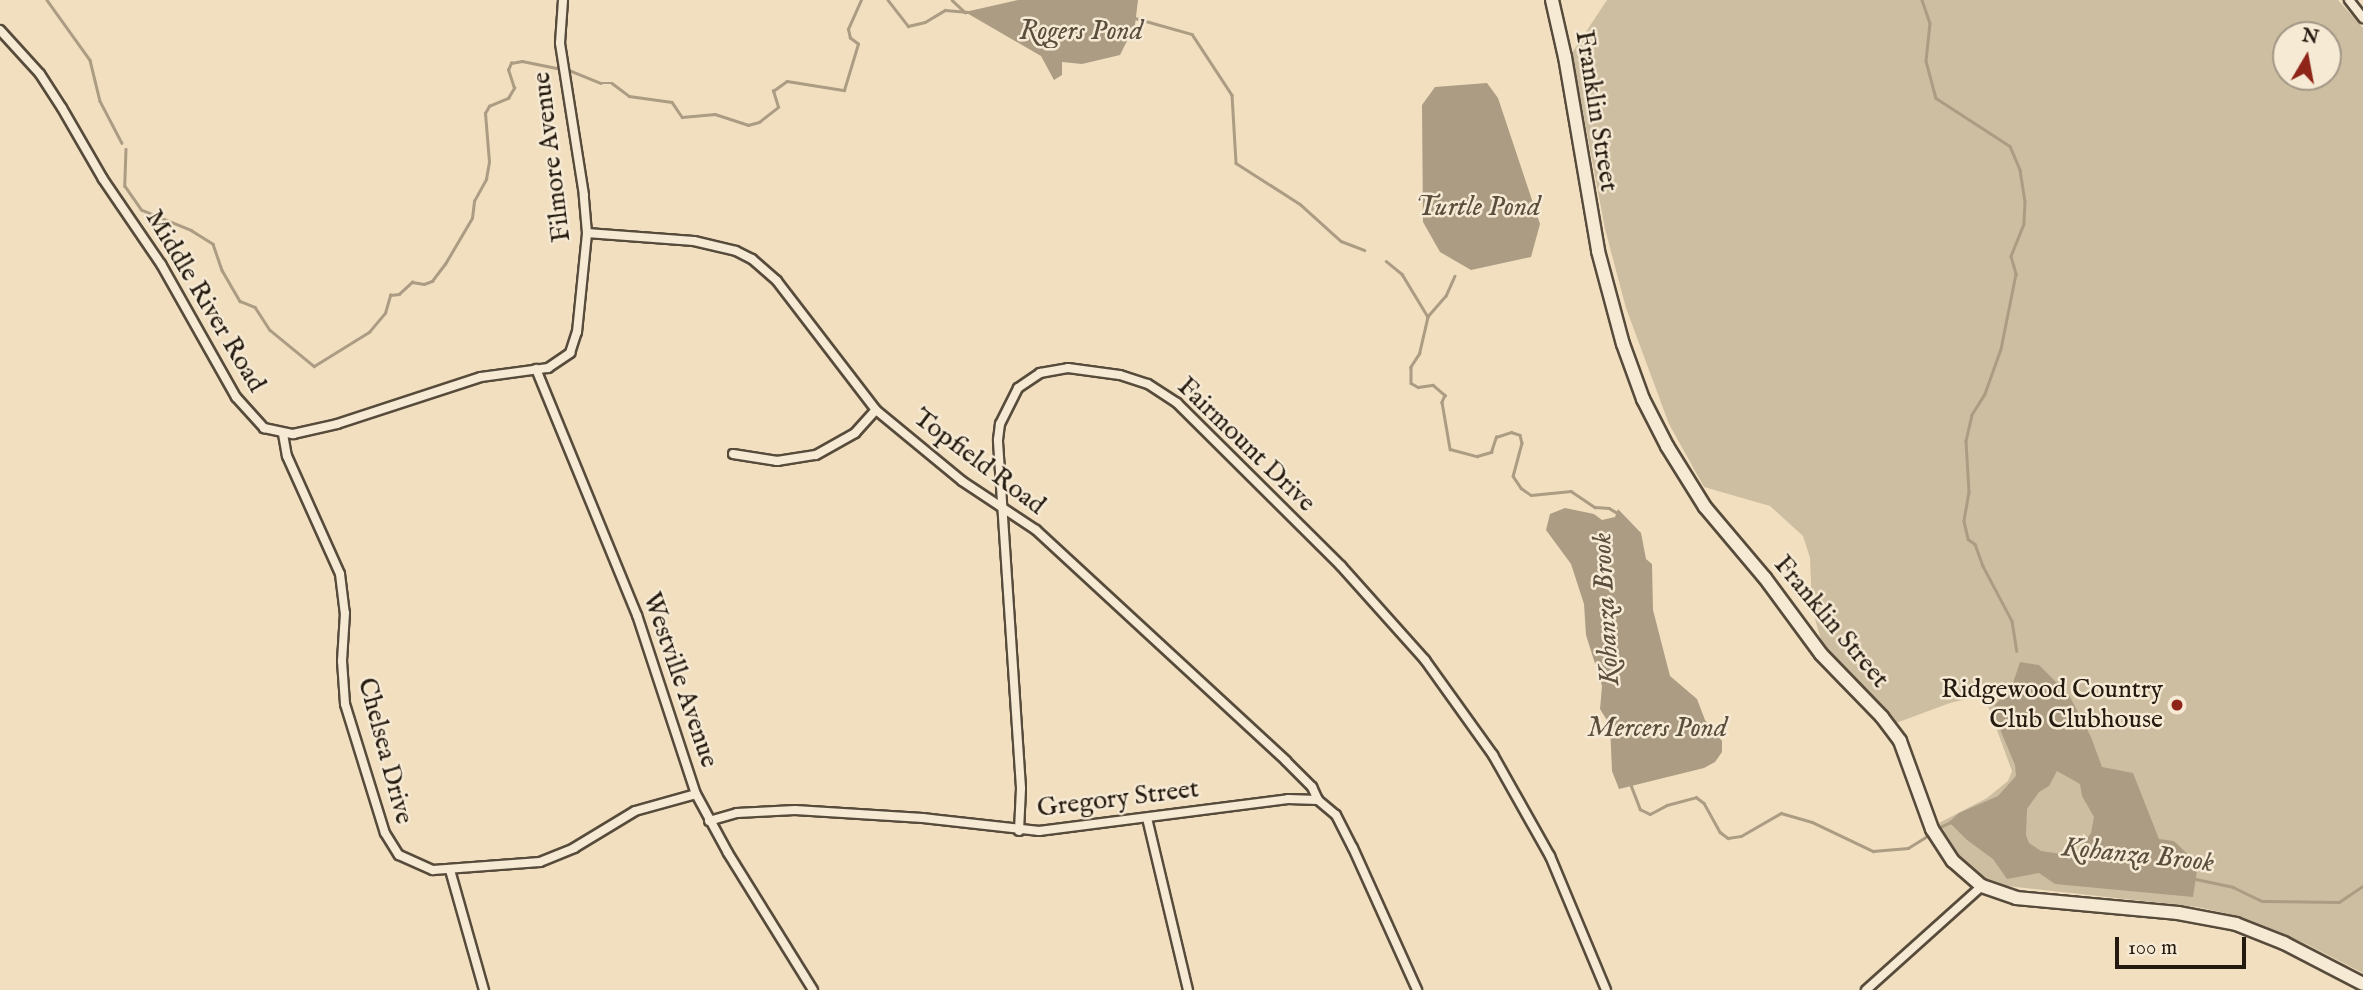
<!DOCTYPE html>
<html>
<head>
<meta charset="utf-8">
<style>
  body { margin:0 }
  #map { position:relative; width:2363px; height:990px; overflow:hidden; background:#f1dfbf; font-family:"IM FELL English",serif }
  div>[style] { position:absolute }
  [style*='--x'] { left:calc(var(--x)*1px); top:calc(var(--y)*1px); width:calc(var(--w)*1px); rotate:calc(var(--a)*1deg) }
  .green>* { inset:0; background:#cebea1 }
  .water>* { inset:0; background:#ab9c83 }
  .stream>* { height:2.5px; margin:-1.25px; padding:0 1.25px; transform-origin:1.25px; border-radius:1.25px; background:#ab9c83 }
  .roads { filter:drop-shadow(2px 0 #574b3b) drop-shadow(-2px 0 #574b3b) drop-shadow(0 2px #574b3b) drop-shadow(0 -2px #574b3b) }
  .minor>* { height:8px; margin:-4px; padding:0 4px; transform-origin:4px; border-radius:4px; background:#f6ead5 }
  .secondary>* { height:12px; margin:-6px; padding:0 6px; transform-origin:6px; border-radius:6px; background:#f6ead5 }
  .dots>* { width:19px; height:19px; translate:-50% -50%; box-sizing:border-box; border:4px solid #f6ead5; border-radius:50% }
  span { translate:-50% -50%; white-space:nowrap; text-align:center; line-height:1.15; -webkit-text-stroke:5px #f6ead5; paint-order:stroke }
  .street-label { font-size:26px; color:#241a0f }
  .poi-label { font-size:26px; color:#241a0f }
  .right { translate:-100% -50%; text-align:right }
  .water-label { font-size:28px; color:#5a4e3d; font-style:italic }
  .north { position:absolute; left:2272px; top:21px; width:70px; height:70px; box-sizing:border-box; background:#f6ead5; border:2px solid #a29786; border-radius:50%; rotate:10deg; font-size:19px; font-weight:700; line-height:28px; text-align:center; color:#241a0f }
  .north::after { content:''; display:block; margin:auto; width:24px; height:32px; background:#8f2418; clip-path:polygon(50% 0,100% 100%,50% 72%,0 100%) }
  .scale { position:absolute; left:2115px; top:937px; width:131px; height:32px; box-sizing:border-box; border:4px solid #241a0f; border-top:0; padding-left:9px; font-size:21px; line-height:24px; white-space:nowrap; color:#241a0f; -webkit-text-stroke:5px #f6ead5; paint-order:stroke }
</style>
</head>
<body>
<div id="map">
  <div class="green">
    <i style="clip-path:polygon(evenodd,1607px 0,2338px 0,2363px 28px,2363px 973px,2304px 943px,2234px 915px,2197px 907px,1998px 885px,1976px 874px,1962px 860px,1939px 823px,1987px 798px,2008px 781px,2012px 771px,1984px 695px,1950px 703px,1896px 723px,1823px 647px,1812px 608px,1810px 558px,1803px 536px,1770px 506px,1704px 487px,1669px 424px,1626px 308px,1605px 229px,1572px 53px,1607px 0,2286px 35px,2328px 35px,2328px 77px,2286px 77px,2286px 35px)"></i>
  </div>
  <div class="water">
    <i style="clip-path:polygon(1018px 0,1138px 0,1135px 25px,1120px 55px,1082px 64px,1062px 62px,1062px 75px,1054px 80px,1041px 56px,965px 12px)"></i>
    <i style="clip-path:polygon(1487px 83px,1498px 98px,1540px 224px,1531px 257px,1471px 270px,1440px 252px,1423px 222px,1422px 105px,1435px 87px)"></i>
    <i style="clip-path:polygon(1565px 508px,1594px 514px,1602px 520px,1615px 517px,1618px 509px,1641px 533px,1646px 559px,1652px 564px,1653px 610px,1670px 676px,1697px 699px,1705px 720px,1722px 741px,1722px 752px,1715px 762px,1704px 768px,1619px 789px,1612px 771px,1610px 725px,1600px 709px,1602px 686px,1586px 635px,1584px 604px,1571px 564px,1546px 530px,1550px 514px)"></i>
    <i style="clip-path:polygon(evenodd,2020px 662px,2039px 665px,2069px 695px,2091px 737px,2102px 767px,2133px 773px,2159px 839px,2174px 841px,2198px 864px,2193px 897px,2055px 884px,2039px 873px,2007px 879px,1993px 859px,1967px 840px,1949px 822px,1959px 813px,1998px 796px,2016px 776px,2015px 765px,1994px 715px,1995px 705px,2012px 686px,2020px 662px,2057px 771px,2080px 784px,2082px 796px,2094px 817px,2091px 833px,2075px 856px,2041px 851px,2029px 843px,2026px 835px,2027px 809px,2039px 792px,2049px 786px,2057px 771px)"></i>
  </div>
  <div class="stream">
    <i style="--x:47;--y:0;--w:74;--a:54.4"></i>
    <i style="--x:90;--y:60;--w:42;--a:76.3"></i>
    <i style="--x:100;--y:101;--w:47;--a:62.4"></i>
    <i style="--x:888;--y:0;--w:33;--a:52"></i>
    <i style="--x:908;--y:26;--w:17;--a:-13"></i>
    <i style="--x:925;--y:22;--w:23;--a:-31"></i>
    <i style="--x:945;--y:10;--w:23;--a:5"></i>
    <i style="--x:952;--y:0;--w:18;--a:43"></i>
    <i style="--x:1922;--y:0;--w:24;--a:71"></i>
    <i style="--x:1930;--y:23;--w:38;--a:96"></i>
    <i style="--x:1926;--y:61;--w:38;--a:75"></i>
    <i style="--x:1936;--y:98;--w:88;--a:33"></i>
    <i style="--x:2010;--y:146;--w:26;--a:67"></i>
    <i style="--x:2020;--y:170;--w:32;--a:81"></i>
    <i style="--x:2025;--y:202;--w:22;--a:93"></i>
    <i style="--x:2024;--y:224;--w:35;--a:112"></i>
    <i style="--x:2011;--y:256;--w:19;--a:74"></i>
    <i style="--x:2016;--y:274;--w:76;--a:101.3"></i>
    <i style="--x:2001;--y:349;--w:48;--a:109.6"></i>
    <i style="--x:1985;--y:394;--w:25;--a:122"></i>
    <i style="--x:1972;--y:415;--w:27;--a:103"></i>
    <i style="--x:1966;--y:441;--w:51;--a:86.6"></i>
    <i style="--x:1969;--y:492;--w:29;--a:100"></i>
    <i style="--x:1964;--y:521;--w:18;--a:77"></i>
    <i style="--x:1968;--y:539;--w:9;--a:36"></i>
    <i style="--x:1975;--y:544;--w:23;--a:70"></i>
    <i style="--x:1983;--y:566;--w:62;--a:62.2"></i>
    <i style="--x:2012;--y:621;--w:30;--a:81"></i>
    <i style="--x:1135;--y:18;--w:59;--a:15.7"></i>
    <i style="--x:1192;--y:34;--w:73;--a:56.7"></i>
    <i style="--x:1232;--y:95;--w:68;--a:86.6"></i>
    <i style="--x:1236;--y:163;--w:76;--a:32.6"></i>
    <i style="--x:1300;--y:204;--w:55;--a:42.1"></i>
    <i style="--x:1341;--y:241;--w:25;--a:21"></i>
    <i style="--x:126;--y:149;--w:37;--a:92"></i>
    <i style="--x:125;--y:186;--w:29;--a:55"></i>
    <i style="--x:142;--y:210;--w:53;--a:22.2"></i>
    <i style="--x:191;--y:230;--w:26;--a:32"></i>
    <i style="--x:213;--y:244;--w:28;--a:71"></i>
    <i style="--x:222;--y:270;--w:36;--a:60"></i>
    <i style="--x:240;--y:301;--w:16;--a:22"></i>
    <i style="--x:255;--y:307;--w:27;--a:57"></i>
    <i style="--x:270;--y:330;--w:57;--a:39.3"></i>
    <i style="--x:314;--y:366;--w:65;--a:-31.7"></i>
    <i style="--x:369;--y:332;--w:25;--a:-50"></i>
    <i style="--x:385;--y:313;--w:19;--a:-74"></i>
    <i style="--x:390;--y:295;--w:9;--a:-6"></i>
    <i style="--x:399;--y:294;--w:18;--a:-43"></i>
    <i style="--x:412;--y:282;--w:12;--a:9"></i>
    <i style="--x:424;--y:284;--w:9;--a:-21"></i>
    <i style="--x:432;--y:281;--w:21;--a:-53"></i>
    <i style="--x:445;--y:264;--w:53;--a:-59.6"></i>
    <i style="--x:472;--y:218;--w:17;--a:-83"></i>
    <i style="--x:474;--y:201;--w:25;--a:-61"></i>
    <i style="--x:486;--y:179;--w:17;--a:-80"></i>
    <i style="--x:489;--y:162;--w:49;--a:-94.7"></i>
    <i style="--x:485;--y:113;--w:8;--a:-60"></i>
    <i style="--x:489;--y:106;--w:21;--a:-23"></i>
    <i style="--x:508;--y:98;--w:12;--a:-59"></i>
    <i style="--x:514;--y:88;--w:19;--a:-108"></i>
    <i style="--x:508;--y:70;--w:8;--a:-67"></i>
    <i style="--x:511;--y:63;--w:11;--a:-10"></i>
    <i style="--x:522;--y:61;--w:50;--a:11.5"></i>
    <i style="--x:571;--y:71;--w:32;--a:22"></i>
    <i style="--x:601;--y:83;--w:11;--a:0"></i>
    <i style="--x:612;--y:83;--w:21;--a:37"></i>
    <i style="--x:629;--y:96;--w:43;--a:7.9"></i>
    <i style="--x:672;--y:102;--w:18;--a:56"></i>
    <i style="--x:682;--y:117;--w:33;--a:-5"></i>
    <i style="--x:715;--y:114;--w:35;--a:18"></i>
    <i style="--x:748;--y:125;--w:11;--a:-15"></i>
    <i style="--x:759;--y:122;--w:24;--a:-38"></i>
    <i style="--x:778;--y:107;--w:17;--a:-107"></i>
    <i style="--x:773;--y:91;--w:17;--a:-36"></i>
    <i style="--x:787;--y:81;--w:58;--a:9"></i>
    <i style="--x:844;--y:90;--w:48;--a:-73.1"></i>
    <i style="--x:858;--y:44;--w:10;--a:-143"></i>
    <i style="--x:850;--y:38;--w:9;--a:-103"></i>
    <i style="--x:848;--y:29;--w:32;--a:-66"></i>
    <i style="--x:1386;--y:261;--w:21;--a:39"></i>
    <i style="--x:1402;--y:274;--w:50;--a:58.8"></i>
    <i style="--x:1455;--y:276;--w:22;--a:114"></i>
    <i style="--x:1446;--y:296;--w:28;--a:131"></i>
    <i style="--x:1428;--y:317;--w:37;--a:103"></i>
    <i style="--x:1420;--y:353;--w:17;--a:123"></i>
    <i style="--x:1411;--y:367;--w:16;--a:90"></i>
    <i style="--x:1411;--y:383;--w:8;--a:30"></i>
    <i style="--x:1418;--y:387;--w:15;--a:-8"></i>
    <i style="--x:1433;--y:385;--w:16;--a:40"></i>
    <i style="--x:1445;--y:395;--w:8;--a:113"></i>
    <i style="--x:1442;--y:402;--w:48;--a:80.3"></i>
    <i style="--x:1450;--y:449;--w:28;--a:15"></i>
    <i style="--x:1477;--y:456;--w:15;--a:-16"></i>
    <i style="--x:1491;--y:452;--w:16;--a:-72"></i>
    <i style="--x:1496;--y:437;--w:16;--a:-18"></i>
    <i style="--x:1511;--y:432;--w:9;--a:18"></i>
    <i style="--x:1520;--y:435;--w:8;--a:76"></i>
    <i style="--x:1522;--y:443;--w:34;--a:105"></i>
    <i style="--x:1513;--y:476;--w:14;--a:56"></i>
    <i style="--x:1521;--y:488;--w:12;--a:35"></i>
    <i style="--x:1531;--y:495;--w:40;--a:-5.7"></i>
    <i style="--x:1571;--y:491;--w:29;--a:34"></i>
    <i style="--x:1595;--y:507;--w:14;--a:4"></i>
    <i style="--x:1609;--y:508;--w:12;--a:31"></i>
    <i style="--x:1631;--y:785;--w:26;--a:69"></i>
    <i style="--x:1640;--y:809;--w:11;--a:27"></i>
    <i style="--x:1650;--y:814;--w:19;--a:-28"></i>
    <i style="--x:1667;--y:805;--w:30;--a:-15"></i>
    <i style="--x:1696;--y:797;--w:10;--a:37"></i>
    <i style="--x:1704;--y:803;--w:33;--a:61"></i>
    <i style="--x:1720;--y:832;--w:10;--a:37"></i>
    <i style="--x:1728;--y:838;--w:13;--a:-9"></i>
    <i style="--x:1741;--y:836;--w:46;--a:-29.9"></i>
    <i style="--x:1781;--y:813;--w:32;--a:16"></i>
    <i style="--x:1812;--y:822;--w:68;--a:25.4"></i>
    <i style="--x:1873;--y:851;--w:35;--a:-5"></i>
    <i style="--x:1908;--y:848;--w:26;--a:-32"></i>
    <i style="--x:1938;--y:828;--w:14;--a:-25"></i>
    <i style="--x:2196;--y:879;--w:38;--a:12"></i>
    <i style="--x:2233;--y:887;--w:32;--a:26"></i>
    <i style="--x:2262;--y:901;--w:77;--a:0.7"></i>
    <i style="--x:2339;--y:902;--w:29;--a:-34"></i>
  </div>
  <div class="roads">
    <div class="minor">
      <i style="--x:2349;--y:0;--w:23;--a:52"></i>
      <i style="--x:0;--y:30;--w:59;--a:47.7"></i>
      <i style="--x:40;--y:74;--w:40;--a:57.1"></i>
      <i style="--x:62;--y:108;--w:82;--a:60"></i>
      <i style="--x:103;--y:179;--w:103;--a:55.7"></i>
      <i style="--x:161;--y:264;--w:153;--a:60.6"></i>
      <i style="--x:236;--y:397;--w:42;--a:47.9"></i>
      <i style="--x:264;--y:428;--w:30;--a:12"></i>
      <i style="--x:293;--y:434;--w:45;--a:-12.8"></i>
      <i style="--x:337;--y:424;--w:151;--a:-18.1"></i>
      <i style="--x:481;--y:377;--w:68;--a:-7.7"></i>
      <i style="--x:548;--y:368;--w:27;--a:-34"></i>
      <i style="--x:570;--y:353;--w:22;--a:-72"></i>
      <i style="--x:577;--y:332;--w:100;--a:-84.2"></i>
      <i style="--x:587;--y:233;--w:38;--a:-95"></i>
      <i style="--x:584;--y:195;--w:154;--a:-99"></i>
      <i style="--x:560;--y:43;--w:43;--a:-86"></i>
      <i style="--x:587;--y:233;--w:107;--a:4.3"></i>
      <i style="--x:694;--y:241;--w:43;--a:13.4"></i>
      <i style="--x:736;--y:251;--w:18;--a:27"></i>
      <i style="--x:752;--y:259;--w:33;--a:41"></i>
      <i style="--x:777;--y:281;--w:163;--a:52.5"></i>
      <i style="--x:876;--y:410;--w:112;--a:39.5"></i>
      <i style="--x:962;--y:481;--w:89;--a:33.5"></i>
      <i style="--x:1036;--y:530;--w:340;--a:42.7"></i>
      <i style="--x:1286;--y:761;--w:37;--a:45"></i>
      <i style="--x:1312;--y:787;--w:14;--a:65"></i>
      <i style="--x:536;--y:369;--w:266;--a:67.7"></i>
      <i style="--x:637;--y:615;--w:188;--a:71.8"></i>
      <i style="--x:696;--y:794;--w:67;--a:61.5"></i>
      <i style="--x:728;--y:853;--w:161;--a:58.2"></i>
      <i style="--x:283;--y:434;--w:22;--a:80"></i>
      <i style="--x:287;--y:456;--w:129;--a:65.8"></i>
      <i style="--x:340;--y:574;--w:39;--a:83"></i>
      <i style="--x:345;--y:613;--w:48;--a:93.6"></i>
      <i style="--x:342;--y:661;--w:43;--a:86"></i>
      <i style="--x:345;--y:704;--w:135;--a:72.8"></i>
      <i style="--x:385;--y:833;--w:26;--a:58"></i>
      <i style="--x:399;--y:855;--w:37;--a:24"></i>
      <i style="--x:433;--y:870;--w:107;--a:-4.3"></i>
      <i style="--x:540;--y:862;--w:37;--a:-22"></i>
      <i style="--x:574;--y:848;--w:71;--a:-31.2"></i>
      <i style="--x:635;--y:811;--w:63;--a:-15.6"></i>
      <i style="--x:733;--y:454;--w:45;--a:9"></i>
      <i style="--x:777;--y:461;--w:39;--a:-9"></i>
      <i style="--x:816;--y:455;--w:45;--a:-29.4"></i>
      <i style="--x:855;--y:433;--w:31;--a:-48"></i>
      <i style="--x:1147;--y:818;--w:177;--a:76.6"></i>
      <i style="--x:709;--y:821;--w:29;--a:-16"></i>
      <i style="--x:737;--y:813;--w:58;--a:-3"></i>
      <i style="--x:795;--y:810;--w:128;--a:3.6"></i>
      <i style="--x:923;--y:818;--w:117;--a:6.4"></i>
      <i style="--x:1039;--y:831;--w:251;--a:-7.3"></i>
      <i style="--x:1288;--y:799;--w:30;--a:2"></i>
      <i style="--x:1318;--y:800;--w:23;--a:40"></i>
      <i style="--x:1336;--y:815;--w:37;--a:63"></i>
      <i style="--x:1353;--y:848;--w:156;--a:65.7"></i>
      <i style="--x:1019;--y:831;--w:43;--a:-87.3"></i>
      <i style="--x:1021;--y:788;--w:349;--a:-93.8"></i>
      <i style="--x:998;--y:440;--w:16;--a:-83"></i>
      <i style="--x:1000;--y:424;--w:40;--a:-63.4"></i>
      <i style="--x:1018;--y:388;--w:27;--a:-34"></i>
      <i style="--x:1040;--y:373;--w:28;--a:-10"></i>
      <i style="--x:1068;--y:368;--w:52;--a:7.7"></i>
      <i style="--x:1120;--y:375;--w:29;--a:18"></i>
      <i style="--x:1148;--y:384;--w:35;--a:33"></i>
      <i style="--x:1177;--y:403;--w:231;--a:44.8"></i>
      <i style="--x:1341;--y:566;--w:126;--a:48.2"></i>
      <i style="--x:1425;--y:660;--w:117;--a:54.4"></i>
      <i style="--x:1493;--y:755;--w:116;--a:60.6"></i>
      <i style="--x:1550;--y:856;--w:145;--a:67.3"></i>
      <i style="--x:450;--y:870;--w:125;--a:74.2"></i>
      <i style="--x:1866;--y:990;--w:156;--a:-41.9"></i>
    </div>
    <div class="secondary">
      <i style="--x:1552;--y:0;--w:58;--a:77.2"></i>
      <i style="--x:1565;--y:57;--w:197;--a:80.3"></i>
      <i style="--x:1598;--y:251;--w:96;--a:75"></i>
      <i style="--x:1623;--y:344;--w:59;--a:70"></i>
      <i style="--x:1643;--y:399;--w:53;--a:62.9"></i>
      <i style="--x:1667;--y:446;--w:72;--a:58.1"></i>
      <i style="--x:1705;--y:507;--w:93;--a:49.8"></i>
      <i style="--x:1765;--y:578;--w:94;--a:53.6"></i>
      <i style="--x:1821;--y:654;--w:88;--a:45.9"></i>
      <i style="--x:1882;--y:717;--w:30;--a:53"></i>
      <i style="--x:1900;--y:741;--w:94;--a:70"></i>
      <i style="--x:1932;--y:829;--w:38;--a:57"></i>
      <i style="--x:1953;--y:861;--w:38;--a:41"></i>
      <i style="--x:1982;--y:886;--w:36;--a:19"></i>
      <i style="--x:2016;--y:898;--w:163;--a:5.3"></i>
      <i style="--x:2178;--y:913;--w:59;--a:10.7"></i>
      <i style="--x:2236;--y:924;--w:52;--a:21.6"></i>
      <i style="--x:2284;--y:943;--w:89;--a:27.4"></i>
    </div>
  </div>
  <div class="dots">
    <i style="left:2177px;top:705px;background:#8f2418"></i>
  </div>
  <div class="street-label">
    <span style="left:1596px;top:111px;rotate:81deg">Franklin Street</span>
    <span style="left:552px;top:157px;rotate:-97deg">Filmore Avenue</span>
    <span style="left:205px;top:301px;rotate:59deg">Middle River Road</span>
    <span style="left:1246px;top:445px;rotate:44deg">Fairmount Drive</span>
    <span style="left:979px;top:462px;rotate:37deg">Topfield Road</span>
    <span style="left:1831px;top:622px;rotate:50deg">Franklin Street</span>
    <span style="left:680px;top:680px;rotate:71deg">Westville Avenue</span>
    <span style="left:385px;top:751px;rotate:75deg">Chelsea Drive</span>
    <span style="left:1118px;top:799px;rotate:-7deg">Gregory Street</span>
  </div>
  <div class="poi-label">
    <span class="right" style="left:2163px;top:705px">Ridgewood Country<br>Club Clubhouse</span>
  </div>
  <div class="water-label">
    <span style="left:1081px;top:32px">Rogers Pond</span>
    <span style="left:1478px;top:208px">Turtle Pond</span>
    <span style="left:1607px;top:609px;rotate:-93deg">Kohanza Brook</span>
    <span style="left:1657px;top:729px">Mercers Pond</span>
    <span style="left:2138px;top:856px;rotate:6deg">Kohanza Brook</span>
  </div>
  <div class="north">N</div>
  <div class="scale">100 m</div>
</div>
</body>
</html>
